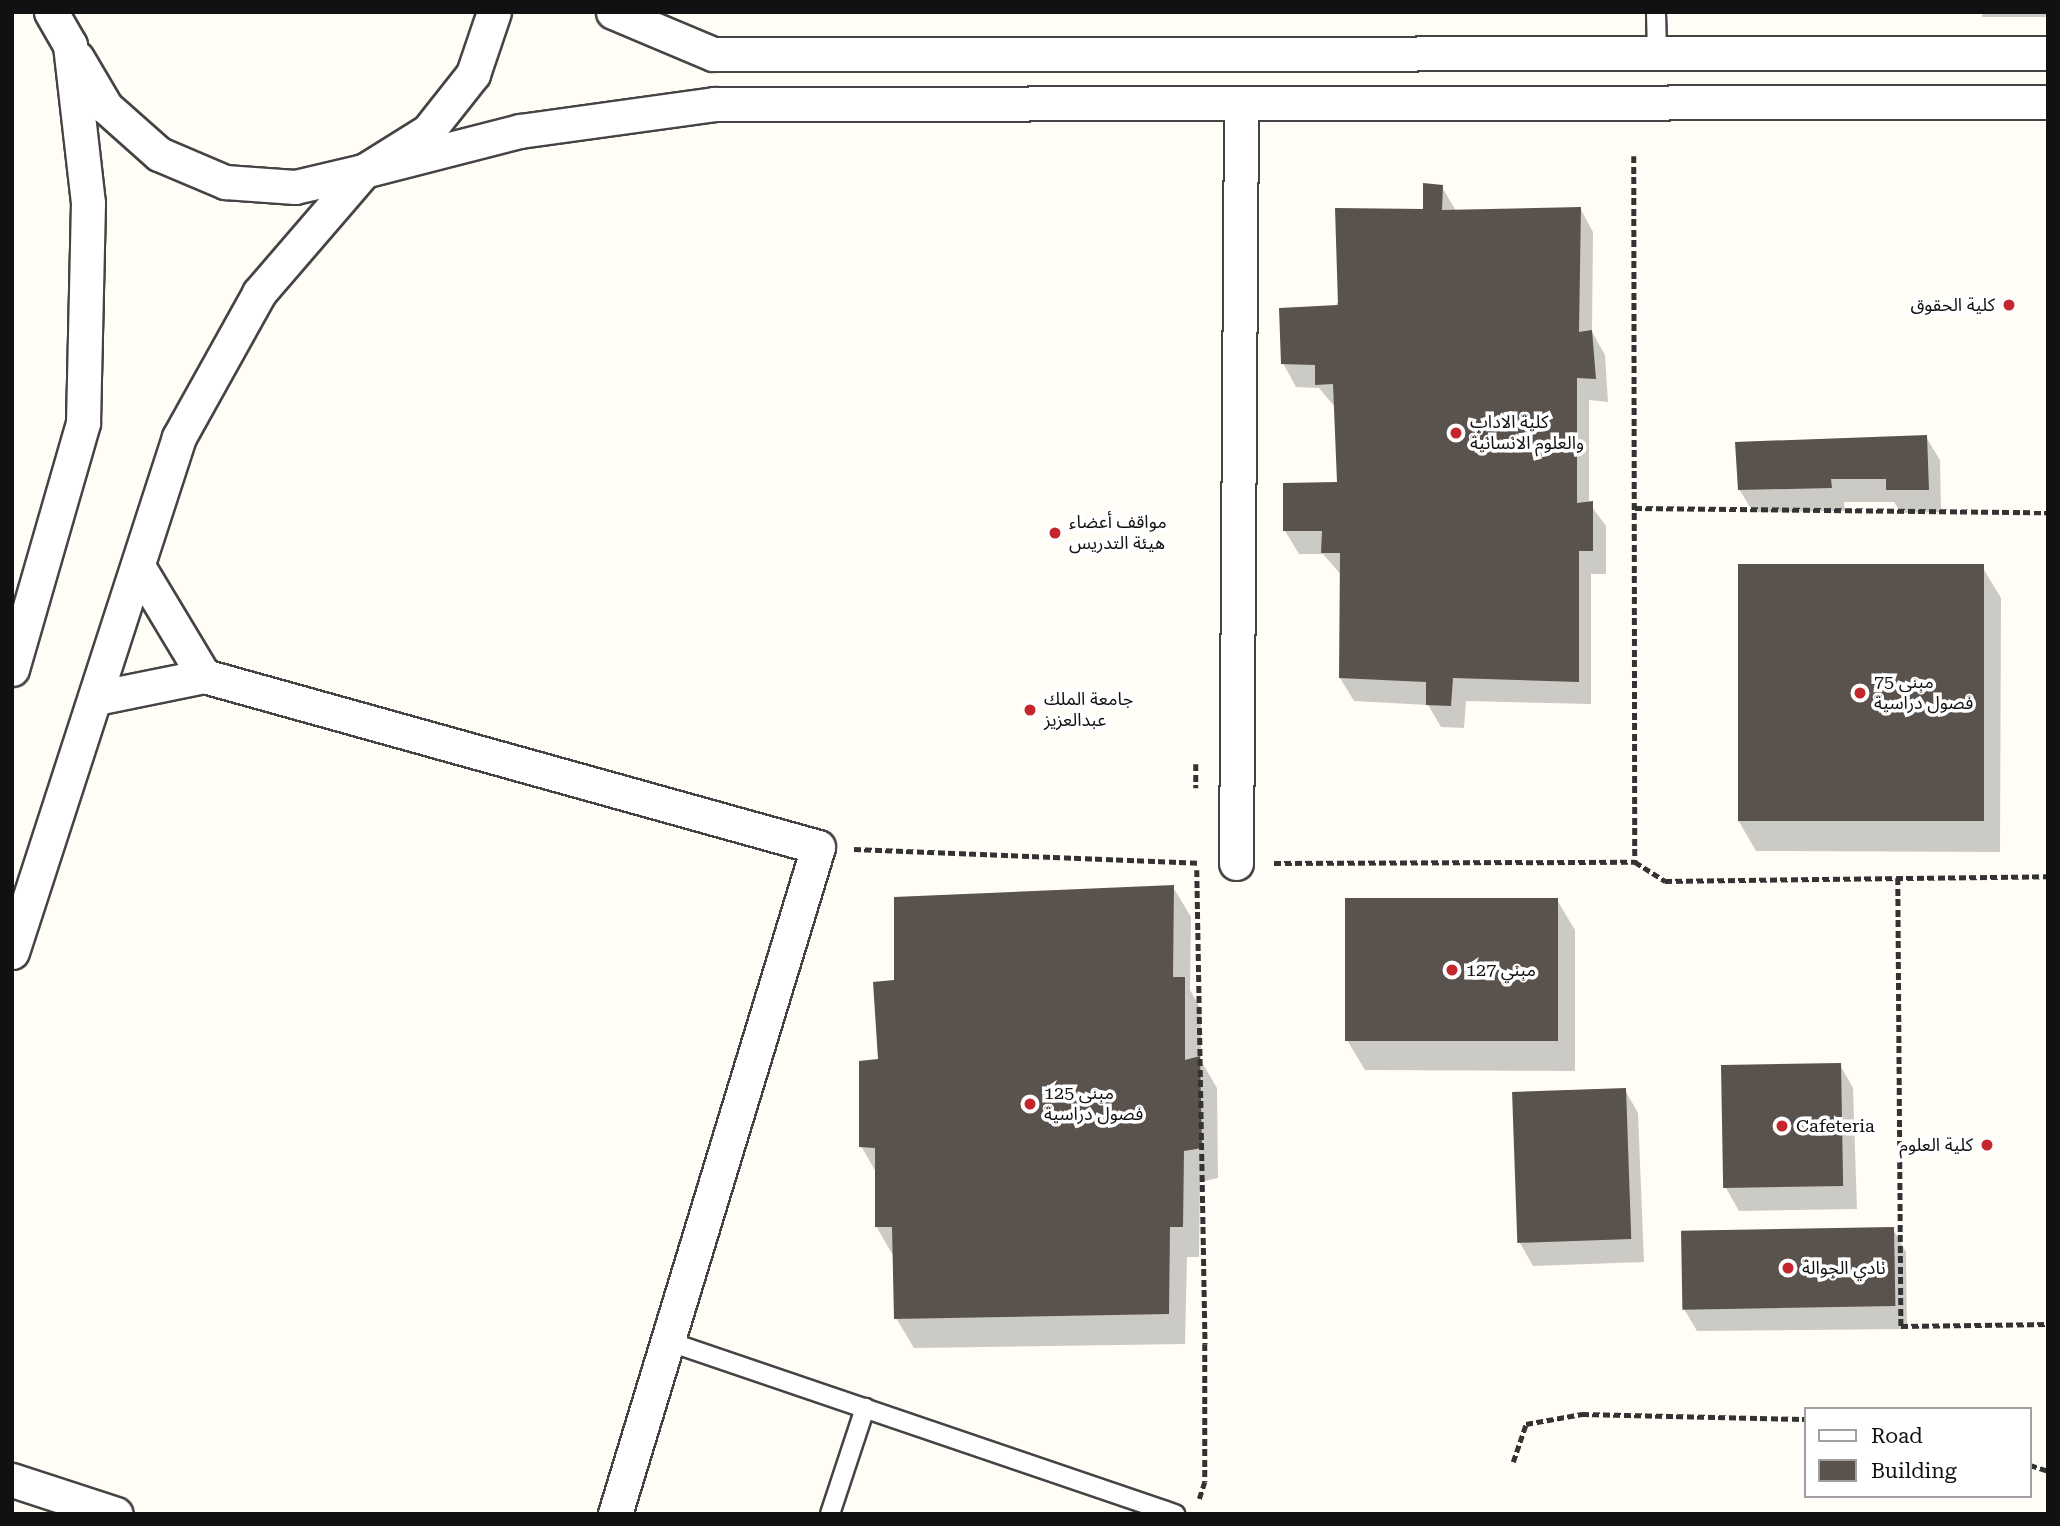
<!DOCTYPE html>
<html>
<head>
<meta charset="utf-8">
<style>
  body { margin:0 }
  #map { position:relative; width:2060px; height:1526px; overflow:hidden; background:#fffdf5; font-family:"Roboto Serif","Noto Sans Arabic",serif }
  div>[style] { position:absolute }
  [style*='--x'] { left:calc(var(--x)*1px); top:calc(var(--y)*1px); width:calc(var(--w)*1px); rotate:calc(var(--a)*1deg) }
  .shadow>* { inset:0; background:#0003; transform-origin:0 0 }
  .building>* { inset:0; background:#5a524d; transform-origin:0 0 }
  .path>* { height:4.5px; margin-top:-2.25px; transform-origin:0; background:repeating-linear-gradient(90deg,#333 0 7px,transparent 0 10.5px) }
  .roads { filter:drop-shadow(2px 0 #444) drop-shadow(-2px 0 #444) drop-shadow(0 2px #444) drop-shadow(0 -2px #444) }
  .service>* { height:18px; margin:-9px; padding:0 9px; transform-origin:9px; border-radius:9px; background:#fff }
  .minor>* { height:33px; margin:-16.5px; padding:0 16.5px; transform-origin:16.5px; border-radius:16.5px; background:#fff }
  .dots>* { width:19px; height:19px; translate:-50% -50%; box-sizing:border-box; border:4px solid #fff; border-radius:50% }
  span { translate:-50% -50%; white-space:nowrap; text-align:center; line-height:1.15; -webkit-text-stroke:7px #fff; paint-order:stroke }
  .poi-label { font-size:18px; color:#111 }
  .right { translate:-100% -50%; text-align:right }
  .left { translate:0 -50%; text-align:left }
  .frame { position:absolute; inset:0; border:14px solid #111; pointer-events:none }
  .legend { position:absolute; left:1804px; top:1407px; width:228px; height:91px; box-sizing:border-box; background:#fff; border:2px solid #a0a0a0; margin:0; padding:9px 12px; list-style:none; font-size:21px; color:#111 }
  .legend li { display:flex; align-items:center; gap:14px; height:35px }
  .legend b { width:35px; border:2px solid #a0a0a0 }
</style>
</head>
<body>
<div id="map">
  <div class="shadow">
    <i style="left:1982px;top:12px;width:66px;height:5px"></i>
    <i style="clip-path:polygon(1442px 187px,1456px 211px,1580px 208px,1593px 232px,1592px 332px,1605px 355px,1608px 402px,1589px 400px,1589px 503px,1606px 526px,1606px 574px,1591px 574px,1591px 704px,1466px 701px,1464px 728px,1441px 727px,1428px 705px,1354px 701px,1340px 678px,1342px 576px,1323px 554px,1299px 554px,1285px 531px,1339px 483px,1335px 407px,1319px 388px,1296px 387px,1283px 363px)"></i>
    <i style="clip-path:polygon(1926px 437px,1940px 460px,1941px 512px,1901px 513px,1894px 502px,1844px 502px,1845px 511px,1753px 512px,1739px 489px)"></i>
    <i style="clip-path:polygon(1983px 568px,2001px 598px,2000px 852px,1756px 851px,1738px 820px)"></i>
    <i style="clip-path:polygon(1173px 887px,1191px 917px,1190px 990px,1201px 1009px,1201px 1061px,1217px 1088px,1218px 1178px,1200px 1182px,1199px 1257px,1187px 1257px,1185px 1344px,914px 1348px,896px 1318px,894px 1257px,876px 1226px,877px 1174px,861px 1146px,895px 981px)"></i>
    <i style="clip-path:polygon(1557px 900px,1575px 930px,1575px 1071px,1365px 1070px,1347px 1040px)"></i>
    <i style="clip-path:polygon(1840px 1065px,1853px 1088px,1857px 1209px,1739px 1211px,1726px 1188px)"></i>
    <i style="clip-path:polygon(1625px 1090px,1638px 1113px,1644px 1262px,1533px 1266px,1520px 1243px)"></i>
    <i style="clip-path:polygon(1893px 1229px,1906px 1252px,1907px 1329px,1697px 1331px,1683px 1307px)"></i>
  </div>
  <div class="building">
    <i style="clip-path:polygon(1423px 183px,1443px 185px,1442px 210px,1581px 207px,1579px 332px,1592px 330px,1596px 379px,1577px 378px,1577px 503px,1593px 501px,1593px 551px,1579px 551px,1579px 682px,1453px 678px,1451px 706px,1426px 705px,1426px 682px,1339px 678px,1340px 553px,1321px 553px,1322px 531px,1283px 531px,1283px 483px,1337px 482px,1333px 384px,1315px 385px,1315px 365px,1281px 364px,1279px 308px,1338px 305px,1335px 208px,1423px 209px)"></i>
    <i style="clip-path:polygon(1927px 435px,1929px 490px,1886px 490px,1886px 479px,1831px 479px,1832px 488px,1738px 490px,1735px 442px)"></i>
    <i style="left:1738px;top:564px;width:246px;height:257px"></i>
    <i style="clip-path:polygon(1174px 885px,1173px 977px,1185px 977px,1185px 1060px,1200px 1056px,1202px 1148px,1184px 1151px,1183px 1227px,1170px 1227px,1169px 1314px,894px 1319px,892px 1227px,875px 1227px,875px 1148px,859px 1147px,859px 1061px,878px 1059px,873px 982px,894px 980px,894px 897px)"></i>
    <i style="left:1345px;top:898px;width:213px;height:143px"></i>
    <i style="left:1841px;top:1063px;width:123px;height:120px;rotate:89deg"></i>
    <i style="left:1626px;top:1088px;width:151px;height:114px;rotate:88deg"></i>
    <i style="left:1894px;top:1227px;width:79px;height:213px;rotate:89deg"></i>
  </div>
  <div class="path">
    <i style="--x:1634;--y:156;--w:706;--a:89.92"></i>
    <i style="--x:1635;--y:508;--w:413;--a:0.6"></i>
    <i style="--x:1196;--y:764;--w:24;--a:90"></i>
    <i style="--x:854;--y:849;--w:344;--a:2.3"></i>
    <i style="--x:1274;--y:863;--w:361;--a:-0.2"></i>
    <i style="--x:1635;--y:862;--w:36;--a:32"></i>
    <i style="--x:1665;--y:881;--w:383;--a:-0.7"></i>
    <i style="--x:1197;--y:870;--w:474;--a:89"></i>
    <i style="--x:1205;--y:1344;--w:138;--a:90"></i>
    <i style="--x:1205;--y:1482;--w:20;--a:108"></i>
    <i style="--x:1898;--y:878;--w:448;--a:89.6"></i>
    <i style="--x:1901;--y:1326;--w:147;--a:-0.8"></i>
    <i style="--x:1513;--y:1462;--w:40;--a:-71.1"></i>
    <i style="--x:1526;--y:1424;--w:57;--a:-10.1"></i>
    <i style="--x:1582;--y:1414;--w:224;--a:1.3"></i>
    <i style="--x:2030;--y:1465;--w:19;--a:18"></i>
  </div>
  <div class="roads">
    <div class="service">
      <i style="--x:1656;--y:12;--w:41;--a:88.6"></i>
      <i style="--x:667;--y:1341;--w:537;--a:18.81"></i>
      <i style="--x:830;--y:1514;--w:112;--a:-71.7"></i>
    </div>
    <div class="minor">
      <i style="--x:613;--y:12;--w:108;--a:22.8"></i>
      <i style="--x:713;--y:54;--w:1335;--a:-0.04"></i>
      <i style="--x:77;--y:58;--w:57;--a:59.4"></i>
      <i style="--x:106;--y:107;--w:71;--a:41.6"></i>
      <i style="--x:159;--y:154;--w:72;--a:23"></i>
      <i style="--x:225;--y:182;--w:70;--a:4.1"></i>
      <i style="--x:295;--y:187;--w:71;--a:-13.1"></i>
      <i style="--x:364;--y:171;--w:75;--a:-32"></i>
      <i style="--x:428;--y:131;--w:73;--a:-51.7"></i>
      <i style="--x:473;--y:74;--w:65;--a:-71.3"></i>
      <i style="--x:12;--y:669;--w:256;--a:-73.9"></i>
      <i style="--x:83;--y:423;--w:220;--a:-88.7"></i>
      <i style="--x:88;--y:203;--w:159;--a:-96.5"></i>
      <i style="--x:70;--y:45;--w:38;--a:-120"></i>
      <i style="--x:204;--y:676;--w:637;--a:15.56"></i>
      <i style="--x:818;--y:847;--w:697;--a:106.93"></i>
      <i style="--x:96;--y:698;--w:110;--a:-11.5"></i>
      <i style="--x:204;--y:676;--w:126;--a:-121"></i>
      <i style="--x:1236;--y:863;--w:759;--a:-89.62"></i>
      <i style="--x:12;--y:952;--w:541;--a:-72.03"></i>
      <i style="--x:179;--y:437;--w:165;--a:-60.9"></i>
      <i style="--x:259;--y:293;--w:161;--a:-49.3"></i>
      <i style="--x:364;--y:171;--w:161;--a:-14.4"></i>
      <i style="--x:520;--y:131;--w:196;--a:-7.9"></i>
      <i style="--x:714;--y:104;--w:1334;--a:-0.09"></i>
      <i style="--x:12;--y:1480;--w:109;--a:18.1"></i>
    </div>
  </div>
  <div class="dots">
    <i style="left:2009px;top:305px;background:#c4262e"></i>
    <i style="left:1456px;top:433px;background:#c4262e"></i>
    <i style="left:1055px;top:533px;background:#c4262e"></i>
    <i style="left:1860px;top:693px;background:#c4262e"></i>
    <i style="left:1030px;top:710px;background:#c4262e"></i>
    <i style="left:1452px;top:970px;background:#c4262e"></i>
    <i style="left:1030px;top:1104px;background:#c4262e"></i>
    <i style="left:1782px;top:1126px;background:#c4262e"></i>
    <i style="left:1987px;top:1145px;background:#c4262e"></i>
    <i style="left:1788px;top:1268px;background:#c4262e"></i>
  </div>
  <div class="poi-label">
    <span class="right" style="left:1995px;top:305px">كلية الحقوق</span>
    <span class="left" style="left:1470px;top:433px">كلية الاداب<br>والعلوم الانسانية</span>
    <span class="left" style="left:1069px;top:533px">مواقف أعضاء<br>هيئة التدريس</span>
    <span class="left" style="left:1874px;top:693px">مبنى 75<br>فصول دراسية</span>
    <span class="left" style="left:1044px;top:710px">جامعة الملك<br>عبدالعزيز</span>
    <span class="left" style="left:1466px;top:970px">مبني 127</span>
    <span class="left" style="left:1044px;top:1104px">مبنى 125<br>فصول دراسية</span>
    <span class="left" style="left:1796px;top:1126px">Cafeteria</span>
    <span class="right" style="left:1973px;top:1145px">كلية العلوم</span>
    <span class="left" style="left:1802px;top:1268px">نادي الجوالة</span>
  </div>
  <div class="frame"></div>
  <ul class="legend">
  <li><b style="height:9px;background:#fff"></b>Road</li>
  <li><b style="height:19px;background:#5a524d"></b>Building</li>
  </ul>
</div>
</body>
</html>
